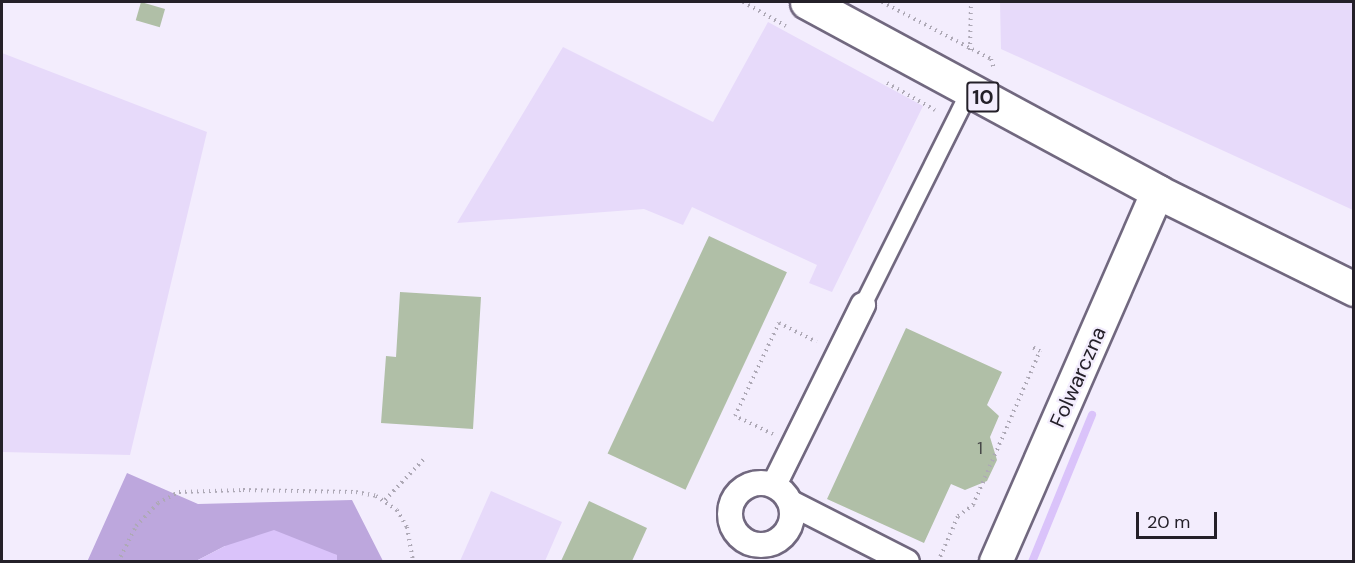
<!DOCTYPE html>
<html>
<head>
<meta charset="utf-8">
<style>
  body { margin:0 }
  #map { position:relative; width:1355px; height:563px; overflow:hidden; background:#f3edfd; font-family:"DM Sans",sans-serif }
  div>[style] { position:absolute }
  [style*='--x'] { left:calc(var(--x)*1px); top:calc(var(--y)*1px); width:calc(var(--w)*1px); rotate:calc(var(--a)*1deg) }
  .green>* { inset:0; background:#e7dafa }
  .forest>* { inset:0; background:#bda7dd }
  .water>* { inset:0; background:#dac3fa }
  .stream>* { height:8px; margin:-4px; padding:0 4px; transform-origin:4px; border-radius:4px; background:#dac3fa }
  .building>* { inset:0; background:#b0bfa7; transform-origin:0 0 }
  .path>* { height:4px; margin-top:-2px; transform-origin:0; background:repeating-linear-gradient(90deg,#aea9b6 0 1.5px,transparent 0 6px) }
  .roads { filter:drop-shadow(2px 0 #71687f) drop-shadow(-2px 0 #71687f) drop-shadow(0 2px #71687f) drop-shadow(0 -2px #71687f) }
  .service>* { height:16px; margin:-8px; padding:0 8px; transform-origin:8px; border-radius:8px; background:#fff }
  .pedestrian>* { height:24px; margin:-12px; padding:0 12px; transform-origin:12px; border-radius:12px; background:#fff }
  .pedestrian>.ring { margin:-12px; padding:0; box-sizing:content-box; background:none; border:24px solid #fff; border-radius:50% }
  .minor>* { height:32px; margin:-16px; padding:0 16px; transform-origin:16px; border-radius:16px; background:#fff }
  .primary>* { height:33px; margin:-16.5px; padding:0 16.5px; transform-origin:16.5px; border-radius:16.5px; background:#fff }
  span { translate:-50% -50%; white-space:nowrap; text-align:center; line-height:1.15; -webkit-text-stroke:4.5px #f3edfd; paint-order:stroke }
  .number-label { font-size:18px; color:#474848 }
  .number-label span { -webkit-text-stroke-width:0 }
  .shield-label span { padding:2px 4px; background:#f3edfd; border:2px solid; border-radius:4px; -webkit-text-stroke-width:0 }
  .shield-label { font-size:20px; color:#242029; font-weight:700 }
  .street-label { font-size:21px; color:#242029 }
  .frame { position:absolute; inset:0; border:3px solid #242029; pointer-events:none }
  .scale { position:absolute; left:1136px; top:512px; width:81px; height:27px; box-sizing:border-box; border:3px solid #242029; border-top:0; padding-left:8px; font-size:18px; line-height:21px; white-space:nowrap; color:#242029; -webkit-text-stroke:4px #f3edfd; paint-order:stroke }
</style>
</head>
<body>
<div id="map">
  <div class="green">
    <i style="clip-path:polygon(1000px 2px,1353px 2px,1353px 210px,1001px 49px)"></i>
    <i style="clip-path:polygon(768px 22px,923px 106px,832px 292px,809px 283px,817px 265px,692px 207px,683px 225px,644px 209px,457px 223px,563px 47px,713px 122px)"></i>
    <i style="clip-path:polygon(2px 53px,207px 132px,130px 455px,2px 452px)"></i>
    <i style="clip-path:polygon(491px 491px,562px 522px,545px 561px,460px 561px)"></i>
  </div>
  <div class="forest">
    <i style="clip-path:polygon(127px 473px,198px 504px,352px 500px,383px 561px,337px 561px,337px 555px,225px 546px,196px 561px,87px 562px)"></i>
  </div>
  <div class="water">
    <i style="clip-path:polygon(274px 530px,337px 555px,337px 561px,196px 561px,225px 546px)"></i>
  </div>
  <div class="stream">
    <i style="--x:1032;--y:562;--w:159;--a:-67.8"></i>
  </div>
  <div class="building">
    <i style="left:141px;top:2px;width:25px;height:19px;rotate:16deg"></i>
    <i style="left:709px;top:236px;width:86px;height:240px;rotate:25deg"></i>
    <i style="clip-path:polygon(400px 292px,481px 297px,473px 429px,381px 423px,386px 356px,396px 357px)"></i>
    <i style="clip-path:polygon(906px 328px,1002px 372px,987px 405px,999px 416px,990px 437px,997px 460px,987px 481px,965px 490px,951px 484px,924px 543px,827px 499px)"></i>
    <i style="clip-path:polygon(589px 501px,647px 528px,632px 561px,561px 561px)"></i>
  </div>
  <div class="path">
    <i style="--x:743;--y:2;--w:49;--a:29.2"></i>
    <i style="--x:882;--y:2;--w:123;--a:27.6"></i>
    <i style="--x:991;--y:59;--w:10;--a:73"></i>
    <i style="--x:970;--y:50;--w:48;--a:-88.8"></i>
    <i style="--x:887;--y:83;--w:55;--a:29.4"></i>
    <i style="--x:773;--y:434;--w:42;--a:-154.7"></i>
    <i style="--x:735;--y:416;--w:103;--a:-64.7"></i>
    <i style="--x:779;--y:323;--w:42;--a:26.6"></i>
    <i style="--x:385;--y:500;--w:57;--a:-46.4"></i>
    <i style="--x:118;--y:562;--w:40;--a:-63.4"></i>
    <i style="--x:136;--y:526;--w:32;--a:-46"></i>
    <i style="--x:158;--y:503;--w:24;--a:-28"></i>
    <i style="--x:179;--y:492;--w:64;--a:-1.8"></i>
    <i style="--x:243;--y:490;--w:113;--a:1"></i>
    <i style="--x:356;--y:492;--w:20;--a:11"></i>
    <i style="--x:376;--y:496;--w:25;--a:34"></i>
    <i style="--x:397;--y:510;--w:20;--a:60"></i>
    <i style="--x:407;--y:527;--w:36;--a:80"></i>
    <i style="--x:938;--y:562;--w:50;--a:-66.5"></i>
    <i style="--x:958;--y:516;--w:19;--a:-36"></i>
    <i style="--x:973;--y:505;--w:168;--a:-66.5"></i>
    <i style="--x:1040;--y:351;--w:9;--a:-153"></i>
  </div>
  <div class="roads">
    <div class="service">
      <i style="--x:863;--y:305;--w:240;--a:-63.5"></i>
    </div>
    <div class="pedestrian">
      <i class="ring" style="left:730px;top:483px;width:38px;height:38px"></i>
      <i style="--x:774;--y:485;--w:201;--a:-63.7"></i>
      <i style="--x:791;--y:503;--w:130;--a:27"></i>
    </div>
    <div class="minor">
      <i style="--x:996;--y:562;--w:404;--a:-66.4"></i>
    </div>
    <div class="primary">
      <i style="--x:807;--y:2;--w:399;--a:28.4"></i>
      <i style="--x:1158;--y:192;--w:219;--a:26.3"></i>
    </div>
  </div>
  <div class="number-label">
    <span style="left:980px;top:448px">1</span>
  </div>
  <div class="shield-label">
    <span style="left:983px;top:97px">10</span>
  </div>
  <div class="street-label">
    <span style="left:1078px;top:377px;rotate:-66deg">Folwarczna</span>
  </div>
  <div class="frame"></div>
  <div class="scale">20 m</div>
</div>
</body>
</html>
